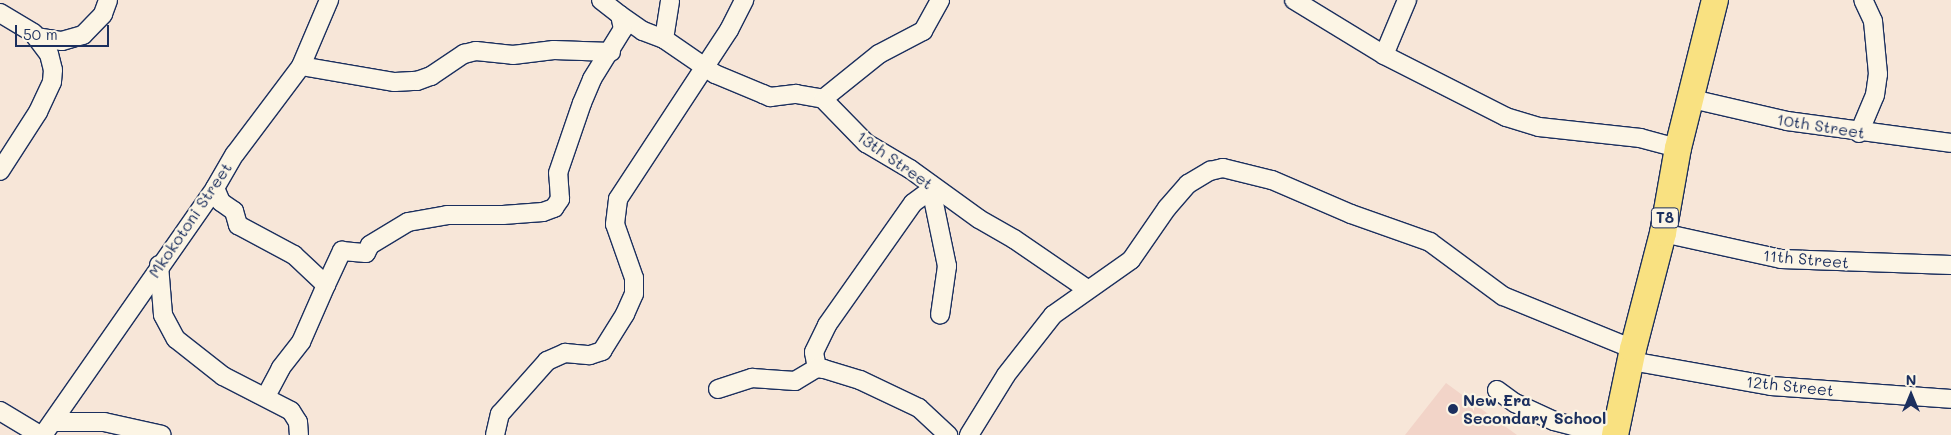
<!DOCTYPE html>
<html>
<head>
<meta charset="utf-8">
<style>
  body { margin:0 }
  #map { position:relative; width:1951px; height:435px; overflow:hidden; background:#f7e6d8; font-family:Mali,sans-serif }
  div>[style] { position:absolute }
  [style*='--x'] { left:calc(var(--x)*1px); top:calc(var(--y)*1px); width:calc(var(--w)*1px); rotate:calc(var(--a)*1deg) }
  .built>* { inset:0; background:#f2d4c8 }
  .roads { filter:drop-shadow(1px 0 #1b2f5e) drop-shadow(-1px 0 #1b2f5e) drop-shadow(0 1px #1b2f5e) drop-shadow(0 -1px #1b2f5e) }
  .minor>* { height:18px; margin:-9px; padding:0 9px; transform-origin:9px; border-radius:9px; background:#fcf5e5 }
  .highway>* { height:26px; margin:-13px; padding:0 13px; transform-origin:13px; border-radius:13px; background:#f9e181 }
  .dots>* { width:14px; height:14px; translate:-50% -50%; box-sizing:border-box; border:2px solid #fcf5e5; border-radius:50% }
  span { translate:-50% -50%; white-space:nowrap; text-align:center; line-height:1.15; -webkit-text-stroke:4.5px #fcf5e5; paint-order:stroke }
  .shield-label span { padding:1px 4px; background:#fcf5e5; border:1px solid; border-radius:4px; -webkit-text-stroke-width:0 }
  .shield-label { font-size:15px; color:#1b2f5e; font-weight:700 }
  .street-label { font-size:16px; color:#1b2f5e }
  .poi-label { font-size:16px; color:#1b2f5e; font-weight:700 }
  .left { translate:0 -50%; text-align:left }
  .north { position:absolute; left:1886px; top:370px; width:50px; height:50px; -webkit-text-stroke:4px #fcf5e5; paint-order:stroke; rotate:0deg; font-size:14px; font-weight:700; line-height:20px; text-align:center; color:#1b2f5e }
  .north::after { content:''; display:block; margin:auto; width:18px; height:22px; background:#1b2f5e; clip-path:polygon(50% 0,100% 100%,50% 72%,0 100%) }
  .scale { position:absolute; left:15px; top:25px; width:94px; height:22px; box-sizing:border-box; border:2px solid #1b2f5e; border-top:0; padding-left:6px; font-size:15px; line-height:18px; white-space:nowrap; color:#1b2f5e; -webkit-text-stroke:4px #fcf5e5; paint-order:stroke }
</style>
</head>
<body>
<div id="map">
  <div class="built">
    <i style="clip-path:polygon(1446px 383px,1517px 435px,1405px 435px)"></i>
  </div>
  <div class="roads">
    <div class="minor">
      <i style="--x:1294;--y:0;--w:105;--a:31.4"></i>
      <i style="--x:1384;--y:55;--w:137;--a:26.9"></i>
      <i style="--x:1506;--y:117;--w:34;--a:17"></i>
      <i style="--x:1539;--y:127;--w:102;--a:6.2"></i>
      <i style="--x:1640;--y:138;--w:39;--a:15"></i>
      <i style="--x:0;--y:13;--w:39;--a:31"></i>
      <i style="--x:33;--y:33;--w:26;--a:53"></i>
      <i style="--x:49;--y:54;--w:16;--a:76"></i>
      <i style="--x:53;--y:70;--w:12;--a:95"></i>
      <i style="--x:52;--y:82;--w:33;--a:115"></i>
      <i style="--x:38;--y:112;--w:70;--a:122.8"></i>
      <i style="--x:620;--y:15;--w:28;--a:35"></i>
      <i style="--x:643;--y:31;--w:22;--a:21"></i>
      <i style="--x:664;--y:39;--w:62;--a:34.5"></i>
      <i style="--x:715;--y:74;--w:52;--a:22.6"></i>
      <i style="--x:763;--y:94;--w:8;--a:23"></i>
      <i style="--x:770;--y:97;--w:26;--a:-7"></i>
      <i style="--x:796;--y:94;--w:27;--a:10"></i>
      <i style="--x:823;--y:99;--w:62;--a:45.7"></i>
      <i style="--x:866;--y:143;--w:51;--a:30.6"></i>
      <i style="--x:910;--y:169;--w:85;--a:35.9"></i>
      <i style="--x:979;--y:219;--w:40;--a:29.7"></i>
      <i style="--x:1014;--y:239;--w:88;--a:34.4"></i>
      <i style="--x:36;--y:37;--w:26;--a:9"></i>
      <i style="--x:62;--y:41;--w:22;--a:-16"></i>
      <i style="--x:83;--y:35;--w:29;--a:-46"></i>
      <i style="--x:103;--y:14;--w:15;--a:-70"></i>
      <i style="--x:664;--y:39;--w:39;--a:-81"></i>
      <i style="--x:1384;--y:55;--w:60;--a:-67.3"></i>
      <i style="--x:301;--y:66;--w:95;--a:9.7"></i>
      <i style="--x:395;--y:82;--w:22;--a:-3"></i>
      <i style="--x:417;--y:81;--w:15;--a:-20"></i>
      <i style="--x:431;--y:76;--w:40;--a:-34"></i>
      <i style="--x:464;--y:54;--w:12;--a:-14"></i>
      <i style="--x:476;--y:51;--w:37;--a:6"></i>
      <i style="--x:513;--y:55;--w:41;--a:-7"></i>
      <i style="--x:554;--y:50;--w:57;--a:2"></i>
      <i style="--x:823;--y:99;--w:72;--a:-38.8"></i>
      <i style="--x:879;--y:54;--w:50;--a:-27.6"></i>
      <i style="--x:923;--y:31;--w:35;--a:-61"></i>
      <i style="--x:1692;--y:99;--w:98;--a:13"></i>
      <i style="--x:1787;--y:121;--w:165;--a:7.6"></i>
      <i style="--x:1859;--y:133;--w:41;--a:-67.2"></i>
      <i style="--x:1875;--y:95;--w:21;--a:-82"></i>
      <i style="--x:1878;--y:74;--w:53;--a:-95.4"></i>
      <i style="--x:1873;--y:21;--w:23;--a:-115"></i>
      <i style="--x:930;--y:184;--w:84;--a:78.3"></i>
      <i style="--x:947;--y:266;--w:49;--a:98.1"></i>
      <i style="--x:215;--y:188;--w:15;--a:67"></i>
      <i style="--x:221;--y:202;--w:16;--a:35"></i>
      <i style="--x:234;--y:211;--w:15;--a:74"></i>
      <i style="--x:238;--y:225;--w:64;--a:28.2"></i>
      <i style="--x:294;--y:255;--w:44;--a:43.2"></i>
      <i style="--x:326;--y:285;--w:62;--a:113.7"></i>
      <i style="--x:301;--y:342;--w:33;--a:128"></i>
      <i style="--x:281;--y:368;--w:32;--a:118"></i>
      <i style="--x:1663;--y:233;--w:121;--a:12.4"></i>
      <i style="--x:1781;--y:259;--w:170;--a:2"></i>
      <i style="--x:159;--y:265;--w:50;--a:85.4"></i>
      <i style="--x:163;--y:315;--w:27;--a:62"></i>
      <i style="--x:176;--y:339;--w:60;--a:38.2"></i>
      <i style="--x:223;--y:376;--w:76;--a:27.2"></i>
      <i style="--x:291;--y:411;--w:13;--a:58"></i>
      <i style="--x:298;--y:422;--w:13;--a:86"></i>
      <i style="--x:326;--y:285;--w:38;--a:-65"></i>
      <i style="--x:342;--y:251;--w:24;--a:5"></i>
      <i style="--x:366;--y:253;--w:9;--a:-63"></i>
      <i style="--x:370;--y:245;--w:44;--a:-31.2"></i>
      <i style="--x:408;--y:222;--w:40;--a:-10"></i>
      <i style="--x:447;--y:215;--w:56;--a:0"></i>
      <i style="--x:503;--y:215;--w:40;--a:-4.3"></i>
      <i style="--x:543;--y:212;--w:12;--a:-20"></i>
      <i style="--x:554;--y:208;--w:11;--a:-56"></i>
      <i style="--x:560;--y:199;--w:26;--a:-94"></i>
      <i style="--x:558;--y:173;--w:74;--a:-71.1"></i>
      <i style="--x:582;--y:103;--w:26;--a:-67"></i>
      <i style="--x:592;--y:79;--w:59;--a:-58.2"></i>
      <i style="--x:623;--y:29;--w:14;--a:-102"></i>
      <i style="--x:620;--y:15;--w:24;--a:-142"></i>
      <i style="--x:1631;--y:361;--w:142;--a:10.1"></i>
      <i style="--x:1771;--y:386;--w:180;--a:4.1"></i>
      <i style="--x:817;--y:368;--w:16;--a:-101"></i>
      <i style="--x:814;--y:352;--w:30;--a:-64"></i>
      <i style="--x:827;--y:325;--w:149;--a:-54.8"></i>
      <i style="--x:913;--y:203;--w:24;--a:-36"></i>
      <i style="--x:718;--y:389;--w:36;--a:-18"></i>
      <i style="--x:752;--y:378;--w:43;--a:4"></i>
      <i style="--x:795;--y:381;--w:26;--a:-31"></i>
      <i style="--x:817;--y:368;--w:7;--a:8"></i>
      <i style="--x:824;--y:369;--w:38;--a:17"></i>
      <i style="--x:860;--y:380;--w:65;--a:25.4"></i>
      <i style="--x:919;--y:408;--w:40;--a:43"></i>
      <i style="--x:1497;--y:390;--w:22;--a:36"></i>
      <i style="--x:1515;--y:403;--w:43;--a:24.8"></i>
      <i style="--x:1554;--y:421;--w:20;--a:15"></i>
      <i style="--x:1573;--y:426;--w:43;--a:4"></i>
      <i style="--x:0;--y:411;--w:47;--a:31"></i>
      <i style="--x:54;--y:422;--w:50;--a:0"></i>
      <i style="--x:104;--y:422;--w:59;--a:12.6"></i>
      <i style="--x:43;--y:435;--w:301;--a:-55.1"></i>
      <i style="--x:215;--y:188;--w:39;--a:-60"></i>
      <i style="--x:235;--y:154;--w:110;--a:-53.1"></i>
      <i style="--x:301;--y:66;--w:72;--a:-67"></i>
      <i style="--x:495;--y:435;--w:22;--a:-77"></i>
      <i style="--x:500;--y:414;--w:71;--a:-48.4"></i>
      <i style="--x:547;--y:361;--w:20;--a:-24"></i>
      <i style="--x:565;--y:353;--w:25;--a:5"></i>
      <i style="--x:590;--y:355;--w:13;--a:-18"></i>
      <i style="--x:602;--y:351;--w:44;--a:-58.1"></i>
      <i style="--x:625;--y:314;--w:22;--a:-66"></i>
      <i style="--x:634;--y:294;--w:16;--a:-90"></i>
      <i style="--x:634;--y:278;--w:57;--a:-109.4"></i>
      <i style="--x:615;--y:224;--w:25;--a:-83"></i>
      <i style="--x:618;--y:199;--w:202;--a:-56.7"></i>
      <i style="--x:729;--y:30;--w:34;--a:-63"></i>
      <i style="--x:969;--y:435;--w:70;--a:-58.3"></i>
      <i style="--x:1006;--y:375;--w:76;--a:-51.9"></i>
      <i style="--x:1053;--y:315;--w:95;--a:-35.2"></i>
      <i style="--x:1131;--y:260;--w:63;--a:-55.3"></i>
      <i style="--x:1167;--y:208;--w:32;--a:-49"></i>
      <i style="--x:1188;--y:184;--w:26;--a:-31"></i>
      <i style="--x:1210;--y:171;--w:13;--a:-13"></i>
      <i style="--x:1223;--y:168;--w:50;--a:13.8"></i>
      <i style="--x:1272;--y:180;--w:86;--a:23.3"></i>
      <i style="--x:1351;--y:214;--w:84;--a:19.5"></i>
      <i style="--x:1430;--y:242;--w:91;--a:36.5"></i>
      <i style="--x:1503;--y:296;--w:140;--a:22.2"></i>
    </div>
    <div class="highway">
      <i style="--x:1615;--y:435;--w:88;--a:-78.2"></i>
      <i style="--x:1633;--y:349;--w:120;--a:-75.5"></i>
      <i style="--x:1663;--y:233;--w:86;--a:-80"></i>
      <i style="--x:1678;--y:148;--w:153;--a:-76"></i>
    </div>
  </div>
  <div class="dots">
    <i style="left:1453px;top:409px;background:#1b2f5e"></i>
  </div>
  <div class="shield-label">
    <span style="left:1665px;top:218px">T8</span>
  </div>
  <div class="street-label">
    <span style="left:1821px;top:126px;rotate:9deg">10th Street</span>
    <span style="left:895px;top:160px;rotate:35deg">13th Street</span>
    <span style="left:190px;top:220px;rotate:-56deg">Mkokotoni Street</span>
    <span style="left:1806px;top:259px;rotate:5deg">11th Street</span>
    <span style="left:1790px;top:386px;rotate:6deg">12th Street</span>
  </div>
  <div class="poi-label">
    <span class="left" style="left:1463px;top:409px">New Era<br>Secondary School</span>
  </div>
  <div class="north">N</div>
  <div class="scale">50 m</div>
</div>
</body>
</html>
